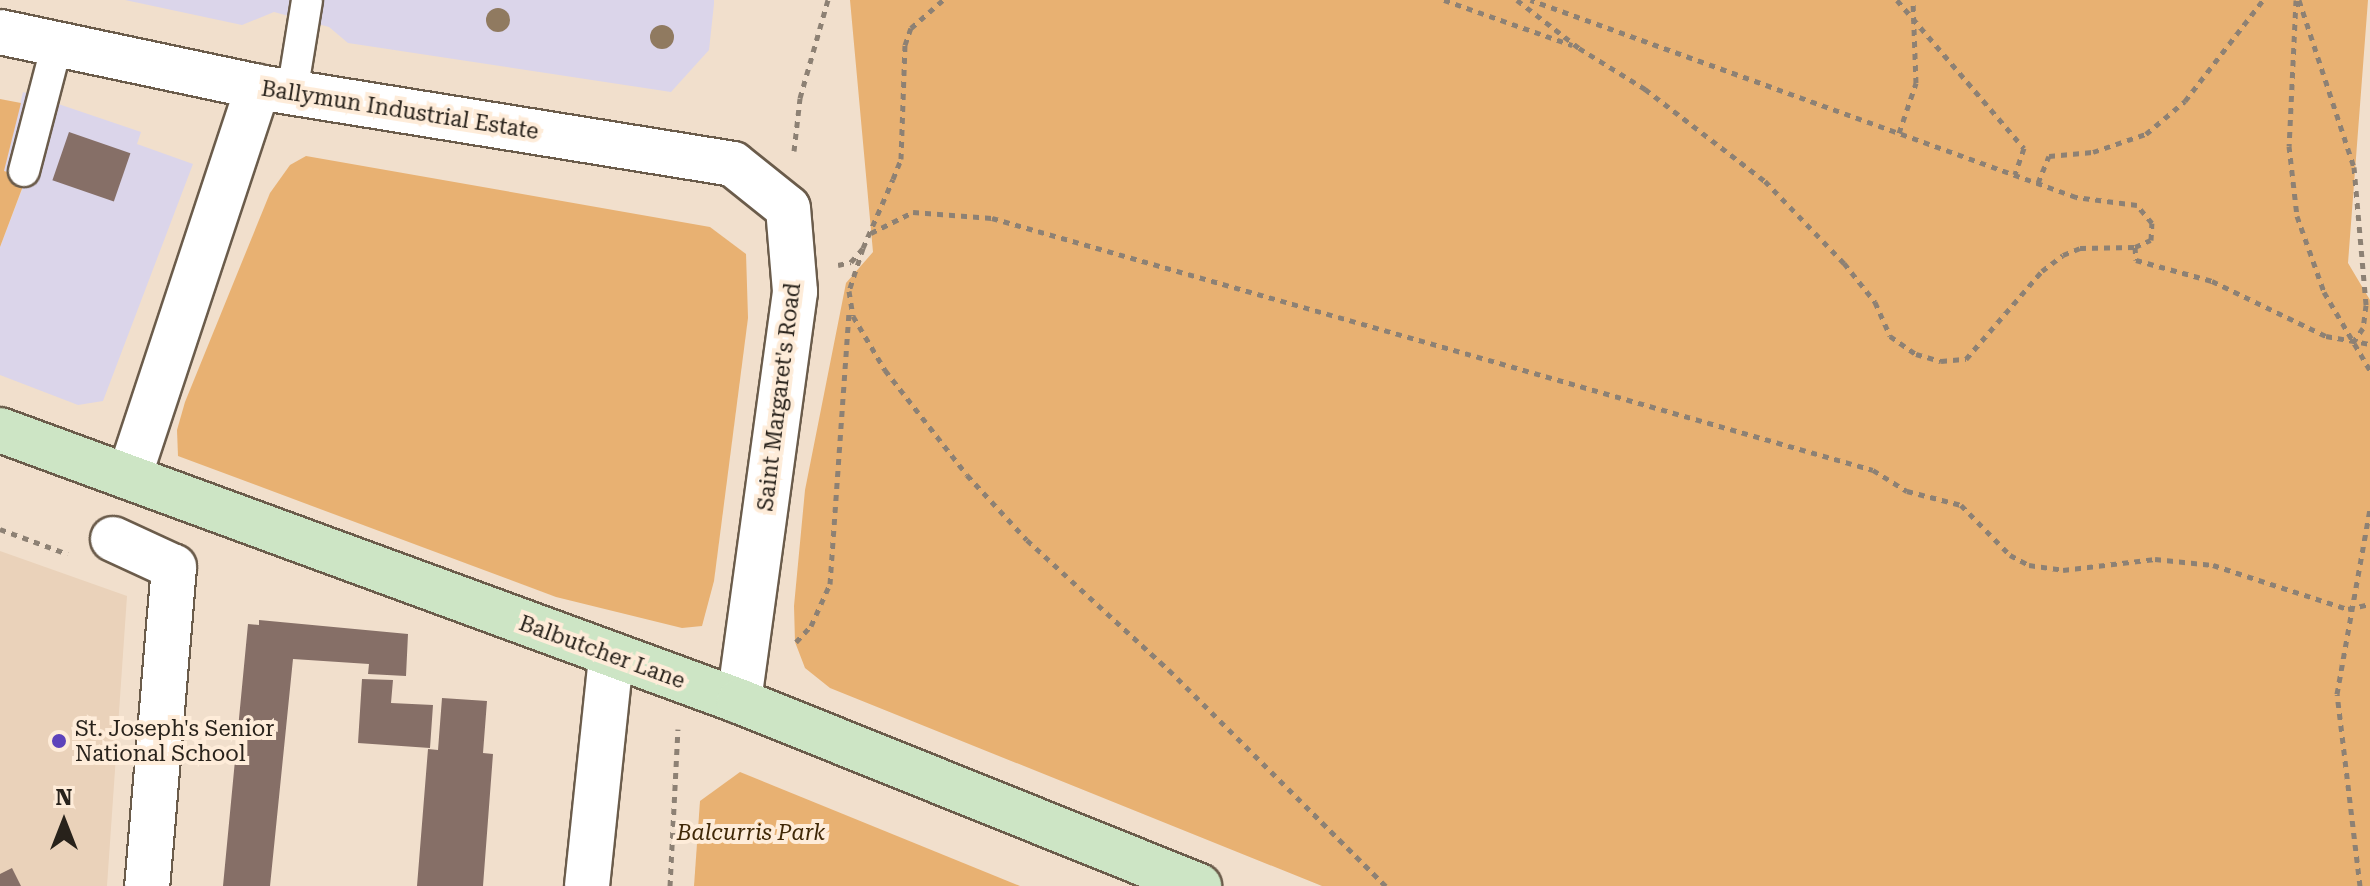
<!DOCTYPE html>
<html>
<head>
<meta charset="utf-8">
<style>
  body { margin:0 }
  #map { position:relative; width:2370px; height:886px; overflow:hidden; background:#f1dfcc; font-family:"Roboto Serif",serif }
  div>[style] { position:absolute }
  [style*='--x'] { left:calc(var(--x)*1px); top:calc(var(--y)*1px); width:calc(var(--w)*1px); rotate:calc(var(--a)*1deg) }
  .industrial>* { inset:0; background:#dbd5ea }
  .built>* { inset:0; background:#ead2ba }
  .green>* { inset:0; background:#e8b172 }
  .building>* { inset:0; background:#866f67; transform-origin:0 0 }
  .path>* { height:5px; margin-top:-2.5px; transform-origin:0; background:repeating-linear-gradient(90deg,#8d8174 0 6px,transparent 0 12px) }
  .roads { filter:drop-shadow(2px 0 #6b5c4b) drop-shadow(-2px 0 #6b5c4b) drop-shadow(0 2px #6b5c4b) drop-shadow(0 -2px #6b5c4b) }
  .lane>* { height:30px; margin:-15px; padding:0 15px; transform-origin:15px; border-radius:15px; background:#fff }
  .street>* { height:44px; margin:-22px; padding:0 22px; transform-origin:22px; border-radius:22px; background:#fff }
  .secondary>* { height:44px; margin:-22px; padding:0 22px; transform-origin:22px; border-radius:22px; background:#cde5c5 }
  .trees>* { width:24px; height:24px; margin:-12px; border-radius:50%; background:#907a60 }
  .dots>* { width:22px; height:22px; translate:-50% -50%; box-sizing:border-box; border:4px solid #feecd9; border-radius:50% }
  span { translate:-50% -50%; white-space:nowrap; text-align:center; line-height:1.15; -webkit-text-stroke:8px #feecd9; paint-order:stroke }
  .street-label { font-size:22px; color:#28221b }
  .poi-label { font-size:22px; color:#28221b }
  .left { translate:0 -50%; text-align:left }
  .park-label { font-size:22px; color:#402807; font-style:italic }
  .north { position:absolute; left:24px; top:782px; width:80px; height:80px; -webkit-text-stroke:6px #feecd9; paint-order:stroke; rotate:0deg; font-size:22px; font-weight:700; line-height:32px; text-align:center; color:#28221b }
  .north::after { content:''; display:block; margin:auto; width:28px; height:36px; background:#28221b; clip-path:polygon(50% 0,100% 100%,50% 72%,0 100%) }
</style>
</head>
<body>
<div id="map">
  <div class="industrial">
    <i style="clip-path:polygon(125px 0,714px 0,714px 4px,709px 50px,671px 92px,348px 43px,329px 27px,274px 12px,242px 25px)"></i>
    <i style="clip-path:polygon(23px 92px,141px 132px,137px 144px,193px 164px,103px 401px,78px 405px,0 375px,0 247px,26px 179px,4px 171px)"></i>
  </div>
  <div class="built">
    <i style="clip-path:polygon(0 551px,127px 596px,107px 886px,0 886px)"></i>
  </div>
  <div class="green">
    <i style="clip-path:polygon(850px 0,2368px 0,2348px 263px,2370px 300px,2370px 886px,1322px 886px,830px 688px,805px 668px,795px 642px,794px 606px,805px 490px,846px 283px,873px 252px)"></i>
    <i style="clip-path:polygon(0 99px,21px 103px,4px 171px,26px 178px,0 247px)"></i>
    <i style="clip-path:polygon(306px 156px,710px 227px,746px 254px,748px 318px,714px 581px,702px 626px,682px 628px,556px 597px,178px 456px,177px 430px,185px 402px,270px 193px,290px 165px)"></i>
    <i style="clip-path:polygon(740px 772px,1020px 886px,694px 886px,700px 801px)"></i>
  </div>
  <div class="building">
    <i style="left:69px;top:132px;width:65px;height:51px;rotate:19deg"></i>
    <i style="clip-path:polygon(259px 620px,408px 634px,406px 676px,368px 674px,369px 664px,293px 659px,270px 886px,223px 886px,248px 624px,259px 625px)"></i>
    <i style="clip-path:polygon(362px 679px,393px 680px,391px 703px,433px 705px,430px 748px,358px 743px)"></i>
    <i style="clip-path:polygon(442px 698px,487px 701px,483px 753px,493px 754px,483px 886px,417px 886px,428px 749px,438px 750px)"></i>
    <i style="clip-path:polygon(12px 868px,21px 886px,0 886px,0 874px)"></i>
  </div>
  <div class="path">
    <i style="--x:1444;--y:0;--w:136;--a:19.4"></i>
    <i style="--x:1517;--y:0;--w:78;--a:37.7"></i>
    <i style="--x:1579;--y:48;--w:78;--a:31.8"></i>
    <i style="--x:1645;--y:89;--w:151;--a:37.5"></i>
    <i style="--x:1765;--y:181;--w:114;--a:46.1"></i>
    <i style="--x:1844;--y:263;--w:50;--a:51.5"></i>
    <i style="--x:1875;--y:302;--w:37;--a:66"></i>
    <i style="--x:1890;--y:336;--w:32;--a:35"></i>
    <i style="--x:1916;--y:354;--w:26;--a:16"></i>
    <i style="--x:1941;--y:361;--w:25;--a:-5"></i>
    <i style="--x:1966;--y:359;--w:116;--a:-49.2"></i>
    <i style="--x:2042;--y:271;--w:26;--a:-37"></i>
    <i style="--x:2063;--y:255;--w:18;--a:-22"></i>
    <i style="--x:2080;--y:248;--w:55;--a:-1"></i>
    <i style="--x:2135;--y:247;--w:17;--a:-24"></i>
    <i style="--x:2151;--y:240;--w:17;--a:-87"></i>
    <i style="--x:2152;--y:223;--w:23;--a:-130"></i>
    <i style="--x:2137;--y:205;--w:62;--a:-172.5"></i>
    <i style="--x:2076;--y:197;--w:580;--a:-160.13"></i>
    <i style="--x:1897;--y:0;--w:195;--a:49.4"></i>
    <i style="--x:2024;--y:148;--w:28;--a:109"></i>
    <i style="--x:2296;--y:0;--w:146;--a:92.7"></i>
    <i style="--x:2289;--y:146;--w:70;--a:83.5"></i>
    <i style="--x:2297;--y:216;--w:81;--a:70.4"></i>
    <i style="--x:2324;--y:292;--w:91;--a:59.5"></i>
    <i style="--x:2299;--y:0;--w:176;--a:71.8"></i>
    <i style="--x:2354;--y:167;--w:139;--a:85"></i>
    <i style="--x:2366;--y:305;--w:23;--a:97"></i>
    <i style="--x:2363;--y:328;--w:18;--a:124"></i>
    <i style="--x:1899;--y:133;--w:53;--a:-71.2"></i>
    <i style="--x:1916;--y:83;--w:83;--a:-92.1"></i>
    <i style="--x:794;--y:151;--w:53;--a:-83.5"></i>
    <i style="--x:800;--y:98;--w:102;--a:-74.1"></i>
    <i style="--x:2038;--y:183;--w:29;--a:-68"></i>
    <i style="--x:2049;--y:156;--w:44;--a:-5.2"></i>
    <i style="--x:2093;--y:152;--w:56;--a:-18.8"></i>
    <i style="--x:2146;--y:134;--w:51;--a:-40.2"></i>
    <i style="--x:2185;--y:101;--w:128;--a:-52.3"></i>
    <i style="--x:871;--y:233;--w:47;--a:-26.6"></i>
    <i style="--x:913;--y:212;--w:79;--a:4.3"></i>
    <i style="--x:992;--y:218;--w:916;--a:15.96"></i>
    <i style="--x:1873;--y:470;--w:40;--a:32"></i>
    <i style="--x:1907;--y:491;--w:56;--a:14.5"></i>
    <i style="--x:1961;--y:505;--w:70;--a:45.6"></i>
    <i style="--x:2010;--y:555;--w:21;--a:28"></i>
    <i style="--x:2029;--y:565;--w:34;--a:8"></i>
    <i style="--x:2063;--y:570;--w:93;--a:-6.8"></i>
    <i style="--x:2155;--y:559;--w:58;--a:5.9"></i>
    <i style="--x:2213;--y:565;--w:142;--a:18.1"></i>
    <i style="--x:2348;--y:609;--w:23;--a:-13"></i>
    <i style="--x:2135;--y:247;--w:13;--a:86"></i>
    <i style="--x:2136;--y:260;--w:79;--a:15.4"></i>
    <i style="--x:2212;--y:281;--w:127;--a:25.8"></i>
    <i style="--x:2326;--y:336;--w:45;--a:10.3"></i>
    <i style="--x:863;--y:248;--w:45;--a:108"></i>
    <i style="--x:849;--y:291;--w:25;--a:81"></i>
    <i style="--x:853;--y:316;--w:63;--a:59.3"></i>
    <i style="--x:885;--y:370;--w:133;--a:52"></i>
    <i style="--x:967;--y:475;--w:88;--a:47.3"></i>
    <i style="--x:1027;--y:540;--w:193;--a:42.5"></i>
    <i style="--x:1169;--y:670;--w:306;--a:44.9"></i>
    <i style="--x:838;--y:265;--w:13;--a:-13"></i>
    <i style="--x:851;--y:262;--w:18;--a:-49"></i>
    <i style="--x:863;--y:248;--w:75;--a:-66.5"></i>
    <i style="--x:893;--y:179;--w:22;--a:-68"></i>
    <i style="--x:901;--y:159;--w:114;--a:-88"></i>
    <i style="--x:905;--y:45;--w:18;--a:-71"></i>
    <i style="--x:911;--y:28;--w:43;--a:-41.2"></i>
    <i style="--x:0;--y:529;--w:72;--a:20.2"></i>
    <i style="--x:796;--y:642;--w:22;--a:-47"></i>
    <i style="--x:811;--y:626;--w:46;--a:-65.7"></i>
    <i style="--x:830;--y:584;--w:274;--a:-86"></i>
    <i style="--x:670;--y:886;--w:157;--a:-87.1"></i>
    <i style="--x:2360;--y:886;--w:193;--a:-96.8"></i>
    <i style="--x:2337;--y:694;--w:189;--a:-79.9"></i>
  </div>
  <div class="roads">
    <div class="lane">
      <i style="--x:292;--y:93;--w:94;--a:-80.8"></i>
      <i style="--x:24;--y:171;--w:131;--a:-75.4"></i>
    </div>
    <div class="street">
      <i style="--x:0;--y:32;--w:264;--a:12"></i>
      <i style="--x:258;--y:87;--w:481;--a:9.2"></i>
      <i style="--x:733;--y:164;--w:70;--a:38.7"></i>
      <i style="--x:788;--y:208;--w:84;--a:85.2"></i>
      <i style="--x:795;--y:292;--w:413;--a:97.8"></i>
      <i style="--x:129;--y:477;--w:411;--a:-71.7"></i>
      <i style="--x:113;--y:539;--w:67;--a:24.7"></i>
      <i style="--x:174;--y:567;--w:320;--a:94.8"></i>
      <i style="--x:587;--y:886;--w:231;--a:-84"></i>
    </div>
    <div class="secondary">
      <i style="--x:0;--y:430;--w:787;--a:20.14"></i>
      <i style="--x:739;--y:701;--w:496;--a:21.9"></i>
    </div>
  </div>
  <div class="trees">
    <i style="left:498px;top:20px"></i>
    <i style="left:662px;top:37px"></i>
  </div>
  <div class="dots">
    <i style="left:59px;top:741px;background:#5d43bb"></i>
  </div>
  <div class="street-label">
    <span style="left:400px;top:110px;rotate:9deg">Ballymun Industrial Estate</span>
    <span style="left:779px;top:397px;rotate:-83deg">Saint Margaret's Road</span>
    <span style="left:602px;top:652px;rotate:20deg">Balbutcher Lane</span>
  </div>
  <div class="poi-label">
    <span class="left" style="left:75px;top:741px">St. Joseph's Senior<br>National School</span>
  </div>
  <div class="park-label">
    <span style="left:751px;top:833px">Balcurris Park</span>
  </div>
  <div class="north">N</div>
</div>
</body>
</html>
